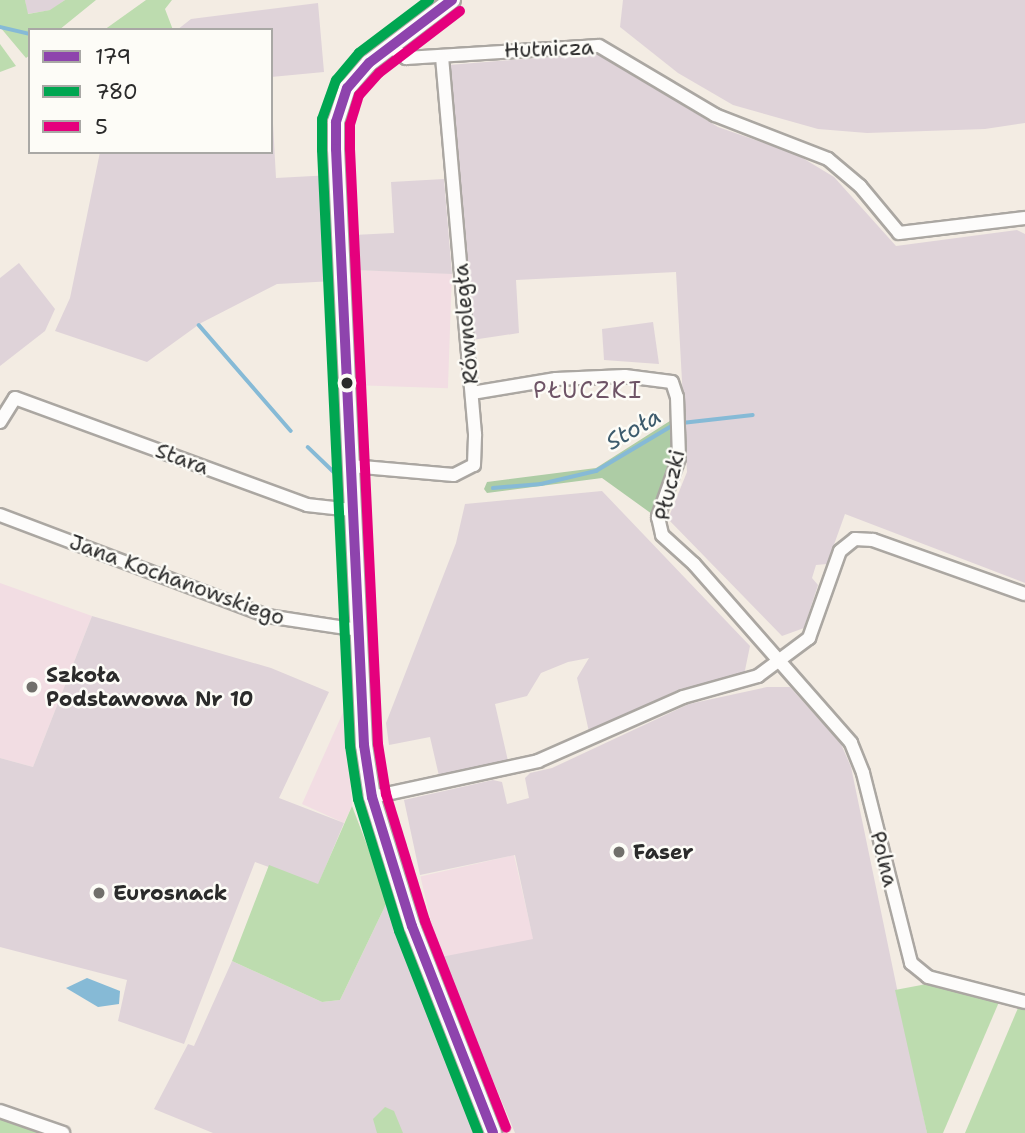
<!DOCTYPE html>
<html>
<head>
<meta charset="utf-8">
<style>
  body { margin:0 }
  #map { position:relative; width:1025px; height:1133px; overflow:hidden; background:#f3ece3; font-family:"Shantell Sans",sans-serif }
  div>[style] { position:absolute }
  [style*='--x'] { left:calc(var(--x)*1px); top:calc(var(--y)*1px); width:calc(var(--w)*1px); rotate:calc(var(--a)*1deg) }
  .built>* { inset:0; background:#f2dde3; transform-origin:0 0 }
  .industrial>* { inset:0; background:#dfd3d9 }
  .green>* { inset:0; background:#bddcaf }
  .forest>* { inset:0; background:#adcca5 }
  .water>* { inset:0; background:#86bad6 }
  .stream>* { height:3.5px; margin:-1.75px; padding:0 1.75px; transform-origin:1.75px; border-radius:1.75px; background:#86bad6 }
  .roads { filter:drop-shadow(2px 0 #aba7a2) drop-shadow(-2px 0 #aba7a2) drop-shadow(0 2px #aba7a2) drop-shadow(0 -2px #aba7a2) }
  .minor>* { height:12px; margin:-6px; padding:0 6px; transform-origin:6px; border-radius:6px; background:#fdfcfb }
  .tertiary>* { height:16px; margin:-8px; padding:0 8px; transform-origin:8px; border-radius:8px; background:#fdfcfb }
  .bus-1>* { height:10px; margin:-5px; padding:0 5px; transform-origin:5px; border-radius:5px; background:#8e44ad }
  .bus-2>* { height:10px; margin:-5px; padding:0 5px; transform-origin:5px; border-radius:5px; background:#00a651 }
  .bus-3>* { height:10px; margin:-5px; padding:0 5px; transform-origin:5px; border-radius:5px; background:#e5007d }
  .dots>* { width:19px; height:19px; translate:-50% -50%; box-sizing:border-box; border:4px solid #fdfcf7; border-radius:50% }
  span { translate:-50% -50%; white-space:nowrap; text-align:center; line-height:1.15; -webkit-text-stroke:5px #fdfcf7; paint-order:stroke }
  .street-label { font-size:21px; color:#2b2b2b }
  .poi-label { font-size:21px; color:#2b2b2b; font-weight:700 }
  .left { translate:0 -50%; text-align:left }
  .neighbourhood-label { font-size:23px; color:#6e5466; letter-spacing:2px }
  .water-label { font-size:23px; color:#3d5b6d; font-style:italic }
  .legend { position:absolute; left:28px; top:28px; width:245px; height:126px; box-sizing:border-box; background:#fdfcf7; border:2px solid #a9a8a5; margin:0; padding:9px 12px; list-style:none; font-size:21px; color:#2b2b2b }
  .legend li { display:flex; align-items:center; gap:14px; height:35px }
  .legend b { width:35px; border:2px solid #a9a8a5 }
</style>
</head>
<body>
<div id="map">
  <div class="built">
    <i style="left:355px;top:270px;width:97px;height:115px;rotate:2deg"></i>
    <i style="clip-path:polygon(0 583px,92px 616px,33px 767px,0 758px)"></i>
    <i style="clip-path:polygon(345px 708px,352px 806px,344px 823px,302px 804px)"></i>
    <i style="left:514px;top:855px;width:87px;height:96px;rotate:77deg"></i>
  </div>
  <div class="industrial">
    <i style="clip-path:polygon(25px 0,65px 0,51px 10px,27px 14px)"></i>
    <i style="clip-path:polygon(623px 0,1025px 0,1025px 123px,985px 129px,867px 133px,818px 129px,733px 105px,678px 73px,620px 27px)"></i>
    <i style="clip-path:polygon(318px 3px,324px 72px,271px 77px,271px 30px,177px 30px,191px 19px)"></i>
    <i style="clip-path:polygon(598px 53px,718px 127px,796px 154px,834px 177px,896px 246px,1017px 230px,1025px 234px,1025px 583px,845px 514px,827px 564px,816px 565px,812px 578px,818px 585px,804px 628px,782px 636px,668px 519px,687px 472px,676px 272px,516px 280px,519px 333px,472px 340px,449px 65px)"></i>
    <i style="clip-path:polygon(271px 87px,276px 178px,332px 175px,335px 281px,277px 284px,201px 323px,147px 362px,55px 331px,70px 298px,100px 152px,271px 152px)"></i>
    <i style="clip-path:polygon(444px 179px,452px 274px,355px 270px,353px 235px,394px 233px,391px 182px)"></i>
    <i style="clip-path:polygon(19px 263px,55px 309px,45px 331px,0 366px,0 278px)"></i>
    <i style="clip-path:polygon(653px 322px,659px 364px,604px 360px,602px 329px)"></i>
    <i style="clip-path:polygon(602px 491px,750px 646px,744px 675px,680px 689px,589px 732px,577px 678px,589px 658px,568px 662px,541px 673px,527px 696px,495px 704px,508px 761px,439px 776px,430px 737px,389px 745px,386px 723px,456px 543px,465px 504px)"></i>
    <i style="clip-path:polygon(92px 616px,271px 668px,329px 692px,279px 798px,344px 823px,318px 885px,255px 862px,184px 1044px,118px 1021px,127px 980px,0 947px,0 758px,33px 767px)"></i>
    <i style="clip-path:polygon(767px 687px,790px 687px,841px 744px,851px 767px,927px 1133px,515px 1133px,441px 957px,533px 939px,515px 855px,420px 875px,404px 800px,493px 780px,502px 782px,507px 804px,529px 798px,525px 778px,530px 773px,552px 768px,689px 704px)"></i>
    <i style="clip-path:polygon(388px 900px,480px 1133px,213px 1133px,154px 1109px,188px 1044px,194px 1046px,232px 961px,322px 1002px,340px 1000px)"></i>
  </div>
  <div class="green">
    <i style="clip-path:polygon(0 0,25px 0,28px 14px,50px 10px,65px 0,96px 0,59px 30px,30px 30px,30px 55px,26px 58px,0 27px)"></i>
    <i style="clip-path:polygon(146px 0,172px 0,165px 9px,173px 30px,104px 30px)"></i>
    <i style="clip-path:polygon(0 44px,16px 66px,0 72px)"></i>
    <i style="clip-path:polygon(392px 801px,410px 883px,408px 884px,384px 813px)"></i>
    <i style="clip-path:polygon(352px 806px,388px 900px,340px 1000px,322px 1002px,232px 961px,269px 865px,318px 884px)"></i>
    <i style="clip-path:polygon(932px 983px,999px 1002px,943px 1133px,927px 1133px,895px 990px)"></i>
    <i style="clip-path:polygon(1018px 1008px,1025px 1010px,1025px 1133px,965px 1133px)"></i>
    <i style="clip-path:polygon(385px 1107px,394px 1111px,403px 1133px,377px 1133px,373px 1119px)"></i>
    <i style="clip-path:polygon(0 1116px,49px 1133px,0 1133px)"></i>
  </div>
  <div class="forest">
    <i style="clip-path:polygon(673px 419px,675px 461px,652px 514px,602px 478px,487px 493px,484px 489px,487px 482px,596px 468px)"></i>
  </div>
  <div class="water">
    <i style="clip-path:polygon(87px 978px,120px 991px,119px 1004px,98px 1007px,66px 988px)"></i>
  </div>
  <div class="stream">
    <i style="--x:0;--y:27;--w:31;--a:13"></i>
    <i style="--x:199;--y:325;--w:140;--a:49"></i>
    <i style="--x:682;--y:423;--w:71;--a:-6.4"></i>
    <i style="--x:308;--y:447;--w:40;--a:44"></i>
    <i style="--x:493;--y:488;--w:48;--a:-4.8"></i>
    <i style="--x:541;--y:484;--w:57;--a:-13.3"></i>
    <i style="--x:596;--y:471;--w:92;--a:-30.7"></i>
  </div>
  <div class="roads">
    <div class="minor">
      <i style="--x:391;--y:47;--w:19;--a:36"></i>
      <i style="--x:406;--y:58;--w:193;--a:-3.6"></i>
      <i style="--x:599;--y:46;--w:135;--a:30.7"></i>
      <i style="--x:715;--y:115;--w:121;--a:21.3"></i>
      <i style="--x:828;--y:159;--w:42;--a:40.2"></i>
      <i style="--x:860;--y:186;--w:61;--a:50.3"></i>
      <i style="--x:899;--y:233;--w:127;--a:-6.8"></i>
      <i style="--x:472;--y:393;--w:85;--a:-9.5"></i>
      <i style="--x:556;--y:379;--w:69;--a:-2.5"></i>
      <i style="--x:625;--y:376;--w:47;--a:7.3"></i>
      <i style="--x:672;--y:382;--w:16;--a:72"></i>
      <i style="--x:677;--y:397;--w:61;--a:88.1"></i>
      <i style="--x:679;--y:458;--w:63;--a:109.6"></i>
      <i style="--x:658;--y:517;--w:18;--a:77"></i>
      <i style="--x:662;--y:535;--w:43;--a:42.2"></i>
      <i style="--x:694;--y:564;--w:238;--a:48.7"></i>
      <i style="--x:851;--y:743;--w:32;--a:68"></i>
      <i style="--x:863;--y:773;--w:196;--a:75.8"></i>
      <i style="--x:911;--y:963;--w:22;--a:39"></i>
      <i style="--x:928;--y:977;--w:100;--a:14.5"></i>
      <i style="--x:0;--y:422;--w:28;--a:-58"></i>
      <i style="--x:15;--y:398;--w:311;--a:20.1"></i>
      <i style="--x:307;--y:505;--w:45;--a:6.3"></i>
      <i style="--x:351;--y:466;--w:103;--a:5"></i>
      <i style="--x:454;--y:475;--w:22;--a:-27"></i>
      <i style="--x:474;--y:465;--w:31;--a:-88"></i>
      <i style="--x:475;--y:434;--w:379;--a:-95"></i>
      <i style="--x:0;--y:515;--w:285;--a:20.7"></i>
      <i style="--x:267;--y:616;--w:92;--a:8.7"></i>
      <i style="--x:372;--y:797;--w:170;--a:-12.2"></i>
      <i style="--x:538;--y:761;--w:158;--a:-23.8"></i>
      <i style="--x:683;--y:697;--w:78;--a:-15.6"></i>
      <i style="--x:758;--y:676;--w:64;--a:-36.7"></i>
      <i style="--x:809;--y:638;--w:92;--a:-70.4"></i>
      <i style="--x:840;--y:551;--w:19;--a:-39"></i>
      <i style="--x:855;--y:539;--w:18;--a:3"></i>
      <i style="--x:873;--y:540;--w:161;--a:19.6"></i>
      <i style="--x:0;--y:1111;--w:67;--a:19.2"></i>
    </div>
    <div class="tertiary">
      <i style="--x:452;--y:0;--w:104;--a:142.8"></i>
      <i style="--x:369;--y:63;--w:33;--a:131"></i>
      <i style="--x:347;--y:88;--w:36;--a:108"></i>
      <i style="--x:336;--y:122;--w:27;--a:90"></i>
      <i style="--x:336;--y:149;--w:597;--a:87.31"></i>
      <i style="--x:364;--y:745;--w:53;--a:81.3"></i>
      <i style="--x:372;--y:797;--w:135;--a:72.8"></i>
      <i style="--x:412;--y:926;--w:222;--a:68.6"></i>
    </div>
  </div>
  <div class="bus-1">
    <i style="--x:452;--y:0;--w:104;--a:142.8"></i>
    <i style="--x:369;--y:63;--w:33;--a:131"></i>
    <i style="--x:347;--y:88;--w:36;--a:108"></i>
    <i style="--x:336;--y:122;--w:27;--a:90"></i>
    <i style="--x:336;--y:149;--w:597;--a:87.31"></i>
    <i style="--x:364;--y:745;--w:53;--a:81.3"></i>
    <i style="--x:372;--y:797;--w:135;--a:72.8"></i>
    <i style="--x:412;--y:926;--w:222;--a:68.6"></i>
  </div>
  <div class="bus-2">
    <i style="--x:429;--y:0;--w:88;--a:142.9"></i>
    <i style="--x:359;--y:53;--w:35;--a:130"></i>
    <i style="--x:336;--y:80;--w:41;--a:109.7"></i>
    <i style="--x:322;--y:119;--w:31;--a:90"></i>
    <i style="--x:322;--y:150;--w:597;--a:87.31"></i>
    <i style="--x:350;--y:746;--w:54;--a:81.4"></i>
    <i style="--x:358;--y:799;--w:138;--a:72.7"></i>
    <i style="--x:399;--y:931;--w:217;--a:68.6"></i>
  </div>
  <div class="bus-3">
    <i style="--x:460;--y:11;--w:102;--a:142.6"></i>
    <i style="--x:379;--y:73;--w:30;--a:132"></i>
    <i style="--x:359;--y:95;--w:30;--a:107"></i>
    <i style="--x:350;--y:124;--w:25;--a:90"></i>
    <i style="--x:350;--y:149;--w:596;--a:87.31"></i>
    <i style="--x:378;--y:744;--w:51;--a:80.9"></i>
    <i style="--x:386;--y:794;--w:133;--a:72.9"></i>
    <i style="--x:425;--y:921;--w:222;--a:68.6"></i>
  </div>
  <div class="dots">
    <i style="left:347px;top:383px;background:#2b2b2b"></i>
    <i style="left:32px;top:687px;background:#716f6b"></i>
    <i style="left:619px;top:852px;background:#716f6b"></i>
    <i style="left:99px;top:893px;background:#716f6b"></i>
  </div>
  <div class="street-label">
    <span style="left:549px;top:49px;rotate:-2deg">Hutnicza</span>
    <span style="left:466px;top:324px;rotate:-95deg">Równoległa</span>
    <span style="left:182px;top:459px;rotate:20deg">Stara</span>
    <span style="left:670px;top:485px;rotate:-77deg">Płuczki</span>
    <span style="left:177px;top:580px;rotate:20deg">Jana Kochanowskiego</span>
    <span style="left:884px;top:859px;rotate:76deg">Polna</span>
  </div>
  <div class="poi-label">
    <span class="left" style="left:46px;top:687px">Szkoła<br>Podstawowa Nr 10</span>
    <span class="left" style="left:633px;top:852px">Faser</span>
    <span class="left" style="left:113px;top:893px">Eurosnack</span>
  </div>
  <div class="neighbourhood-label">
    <span style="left:588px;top:390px">PŁUCZKI</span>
  </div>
  <div class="water-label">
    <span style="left:633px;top:429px;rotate:-30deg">Stoła</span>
  </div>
  <ul class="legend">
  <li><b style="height:9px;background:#8e44ad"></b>179</li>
  <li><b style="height:9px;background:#00a651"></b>780</li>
  <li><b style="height:9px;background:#e5007d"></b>5</li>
  </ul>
</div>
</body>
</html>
